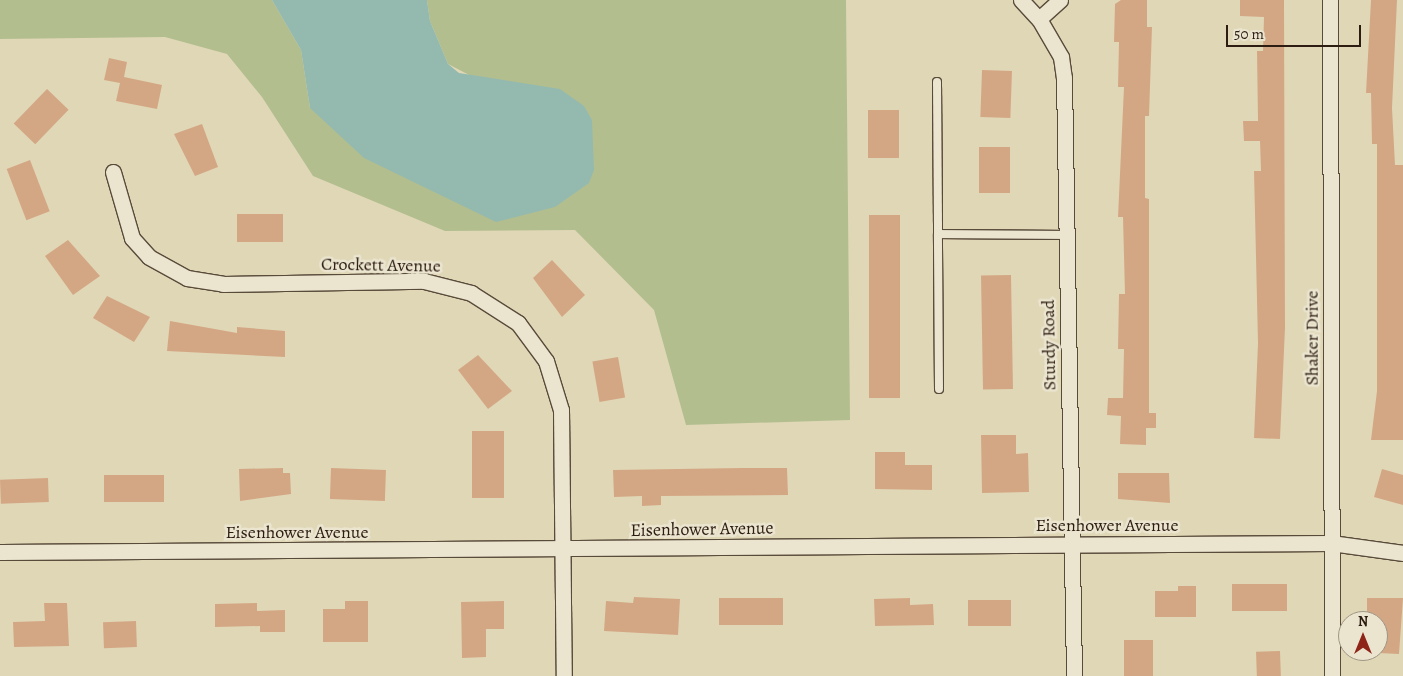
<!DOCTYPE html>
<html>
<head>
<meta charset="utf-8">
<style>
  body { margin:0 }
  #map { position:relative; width:1403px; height:676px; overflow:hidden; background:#e0d7b7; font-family:Alegreya,serif }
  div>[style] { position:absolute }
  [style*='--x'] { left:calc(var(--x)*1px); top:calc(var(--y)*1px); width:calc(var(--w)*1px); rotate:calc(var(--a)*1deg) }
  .green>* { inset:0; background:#b3be8e }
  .water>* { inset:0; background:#94baaf }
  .building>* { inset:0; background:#d4a784; transform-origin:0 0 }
  .roads { filter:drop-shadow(1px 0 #594b3a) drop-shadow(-1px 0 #594b3a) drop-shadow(0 1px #594b3a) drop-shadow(0 -1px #594b3a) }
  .lane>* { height:8px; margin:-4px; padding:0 4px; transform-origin:4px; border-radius:4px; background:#ebe5d0 }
  .street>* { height:15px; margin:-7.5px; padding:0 7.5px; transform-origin:7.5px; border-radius:7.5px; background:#ebe5d0 }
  span { translate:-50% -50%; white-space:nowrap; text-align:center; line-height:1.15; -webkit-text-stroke:5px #ebe5d0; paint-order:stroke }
  .street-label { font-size:18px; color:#2c1c11 }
  .north { position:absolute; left:1338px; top:611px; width:50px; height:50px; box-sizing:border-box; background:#ebe5d0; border:1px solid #9f9584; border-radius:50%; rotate:0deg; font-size:14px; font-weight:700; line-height:20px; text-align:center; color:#2c1c11 }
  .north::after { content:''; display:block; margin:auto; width:18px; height:22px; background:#8f2418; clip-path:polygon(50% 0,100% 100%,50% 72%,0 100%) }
  .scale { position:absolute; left:1226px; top:25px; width:135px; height:22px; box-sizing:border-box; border:2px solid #2c1c11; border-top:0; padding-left:6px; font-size:15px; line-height:18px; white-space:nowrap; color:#2c1c11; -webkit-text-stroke:4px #ebe5d0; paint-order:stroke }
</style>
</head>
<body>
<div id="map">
  <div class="green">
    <i style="clip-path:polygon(0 0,272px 0,301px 50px,310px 108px,473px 77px,448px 64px,430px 21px,427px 0,846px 0,850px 420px,686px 425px,654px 310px,575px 230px,445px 231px,313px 176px,262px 97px,227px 54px,165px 37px,0 39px)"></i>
  </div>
  <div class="water">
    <i style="clip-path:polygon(272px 0,427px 0,430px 21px,448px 64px,459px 73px,560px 89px,584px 106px,592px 120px,594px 170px,589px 183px,555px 207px,496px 222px,364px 158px,310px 108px,301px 50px)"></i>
  </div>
  <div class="building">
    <i style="clip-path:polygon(1121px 0,1147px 0,1147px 27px,1152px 27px,1149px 116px,1145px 116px,1145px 198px,1149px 199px,1149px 413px,1156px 413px,1156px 428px,1146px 428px,1146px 445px,1120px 444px,1121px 416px,1107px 415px,1108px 398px,1123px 398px,1124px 349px,1118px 349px,1119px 294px,1125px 294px,1123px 217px,1118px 217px,1124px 87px,1118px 87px,1119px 42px,1114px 42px,1115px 4px)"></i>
    <i style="clip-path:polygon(1240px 0,1284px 0,1285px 328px,1280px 439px,1254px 438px,1258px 343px,1254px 171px,1261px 171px,1260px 141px,1244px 141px,1243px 121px,1258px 121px,1257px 51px,1263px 51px,1264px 17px,1240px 16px)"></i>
    <i style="clip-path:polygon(1371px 0,1397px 0,1392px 108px,1395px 165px,1403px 165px,1403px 440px,1371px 440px,1377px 391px,1377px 144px,1372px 144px,1371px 93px,1366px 93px)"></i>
    <i style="clip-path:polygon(109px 58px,127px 62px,124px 77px,162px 85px,157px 109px,116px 101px,120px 83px,104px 80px)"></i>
    <i style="left:982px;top:70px;width:30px;height:47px;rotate:2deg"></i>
    <i style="left:47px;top:89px;width:30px;height:48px;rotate:44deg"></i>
    <i style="left:899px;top:110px;width:48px;height:31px;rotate:90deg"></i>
    <i style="clip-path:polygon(202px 124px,218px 167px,195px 176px,174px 134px)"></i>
    <i style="left:979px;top:147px;width:31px;height:46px"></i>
    <i style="left:30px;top:160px;width:55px;height:25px;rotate:69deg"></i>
    <i style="left:237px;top:214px;width:46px;height:28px"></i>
    <i style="left:900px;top:215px;width:183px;height:31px;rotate:90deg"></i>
    <i style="clip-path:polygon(68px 240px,100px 276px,73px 295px,45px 256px)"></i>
    <i style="clip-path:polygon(552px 260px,585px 295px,562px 317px,533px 278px)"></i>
    <i style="left:1011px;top:275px;width:114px;height:30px;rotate:89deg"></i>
    <i style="clip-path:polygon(107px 296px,150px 317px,134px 342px,93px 318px)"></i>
    <i style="clip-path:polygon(170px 321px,237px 333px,237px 327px,285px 331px,285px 357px,167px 351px)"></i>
    <i style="clip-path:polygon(478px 355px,512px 391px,488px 409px,458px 370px)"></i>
    <i style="left:618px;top:357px;width:41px;height:26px;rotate:80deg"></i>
    <i style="left:472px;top:431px;width:32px;height:67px"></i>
    <i style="clip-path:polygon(981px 435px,1016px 435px,1016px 454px,1028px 453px,1029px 492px,982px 493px)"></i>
    <i style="clip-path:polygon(875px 452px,905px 452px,905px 465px,932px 465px,932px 490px,875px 489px)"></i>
    <i style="clip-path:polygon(283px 468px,283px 473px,290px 473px,291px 494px,240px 501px,239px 469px)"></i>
    <i style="left:331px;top:468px;width:55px;height:31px;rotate:2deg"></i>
    <i style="clip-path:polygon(742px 468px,787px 468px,788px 495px,661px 496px,661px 505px,642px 506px,642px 496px,614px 497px,613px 470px)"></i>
    <i style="clip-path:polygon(1382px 469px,1403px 475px,1403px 505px,1374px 497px)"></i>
    <i style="clip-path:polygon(1118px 473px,1169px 473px,1170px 503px,1118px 499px)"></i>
    <i style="left:104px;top:475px;width:60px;height:27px"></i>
    <i style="left:48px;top:478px;width:24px;height:48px;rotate:88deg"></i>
    <i style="left:1232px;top:584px;width:55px;height:27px"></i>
    <i style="clip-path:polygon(1178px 586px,1196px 586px,1196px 617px,1155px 617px,1155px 591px,1178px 591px)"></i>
    <i style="clip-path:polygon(634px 597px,680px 599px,678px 635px,604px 631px,606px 601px,633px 603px)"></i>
    <i style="left:783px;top:598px;width:27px;height:64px;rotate:90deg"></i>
    <i style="clip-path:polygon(910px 598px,910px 605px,933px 604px,934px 625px,875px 626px,874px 599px)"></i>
    <i style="clip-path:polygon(1367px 598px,1403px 598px,1399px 654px,1378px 653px,1378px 621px,1367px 621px)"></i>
    <i style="left:968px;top:600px;width:43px;height:26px"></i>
    <i style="clip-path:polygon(345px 601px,368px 601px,368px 642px,323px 642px,323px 609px,345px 609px)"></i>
    <i style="clip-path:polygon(504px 601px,504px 629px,486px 629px,486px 657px,462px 658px,461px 602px)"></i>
    <i style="clip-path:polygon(44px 603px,67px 603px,69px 646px,14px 647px,13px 622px,45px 621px)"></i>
    <i style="clip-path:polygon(257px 603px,257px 611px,285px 610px,285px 632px,260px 632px,260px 626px,215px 627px,215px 604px)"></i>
    <i style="left:136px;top:621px;width:26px;height:33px;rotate:88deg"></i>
    <i style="left:1124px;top:640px;width:29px;height:36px"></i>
    <i style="left:1280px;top:651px;width:25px;height:24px;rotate:88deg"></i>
  </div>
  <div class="roads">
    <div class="lane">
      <i style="--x:937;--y:82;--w:152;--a:89.6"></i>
      <i style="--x:939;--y:389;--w:155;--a:-90.4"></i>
      <i style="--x:938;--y:234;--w:128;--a:0.4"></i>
    </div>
    <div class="street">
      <i style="--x:1021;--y:0;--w:26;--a:47"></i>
      <i style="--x:1060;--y:0;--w:28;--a:138"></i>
      <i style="--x:1039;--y:19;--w:44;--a:59.9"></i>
      <i style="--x:1061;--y:57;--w:21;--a:82"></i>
      <i style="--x:1064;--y:78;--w:598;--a:89.04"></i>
      <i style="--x:1330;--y:0;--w:676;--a:89.83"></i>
      <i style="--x:113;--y:172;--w:69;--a:73.9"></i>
      <i style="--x:132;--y:238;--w:25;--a:48"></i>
      <i style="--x:149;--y:257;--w:43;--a:28.9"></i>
      <i style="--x:187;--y:278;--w:36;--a:9"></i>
      <i style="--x:223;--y:284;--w:201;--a:-0.9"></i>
      <i style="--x:424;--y:281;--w:49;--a:14.3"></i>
      <i style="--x:471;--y:293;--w:56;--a:32.6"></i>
      <i style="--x:518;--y:323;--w:47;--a:53.6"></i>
      <i style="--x:546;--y:361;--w:51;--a:73"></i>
      <i style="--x:561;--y:410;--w:266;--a:89.4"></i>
      <i style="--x:0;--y:552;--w:1331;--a:-0.39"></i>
      <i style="--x:1331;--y:543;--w:73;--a:7.9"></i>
    </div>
  </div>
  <div class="street-label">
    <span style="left:381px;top:265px;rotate:1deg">Crockett Avenue</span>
    <span style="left:1312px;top:338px;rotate:-90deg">Shaker Drive</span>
    <span style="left:1049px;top:345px;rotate:-91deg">Sturdy Road</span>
    <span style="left:1107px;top:525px">Eisenhower Avenue</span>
    <span style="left:702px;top:529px;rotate:-1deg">Eisenhower Avenue</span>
    <span style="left:297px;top:532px">Eisenhower Avenue</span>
  </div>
  <div class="north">N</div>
  <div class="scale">50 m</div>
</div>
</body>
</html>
